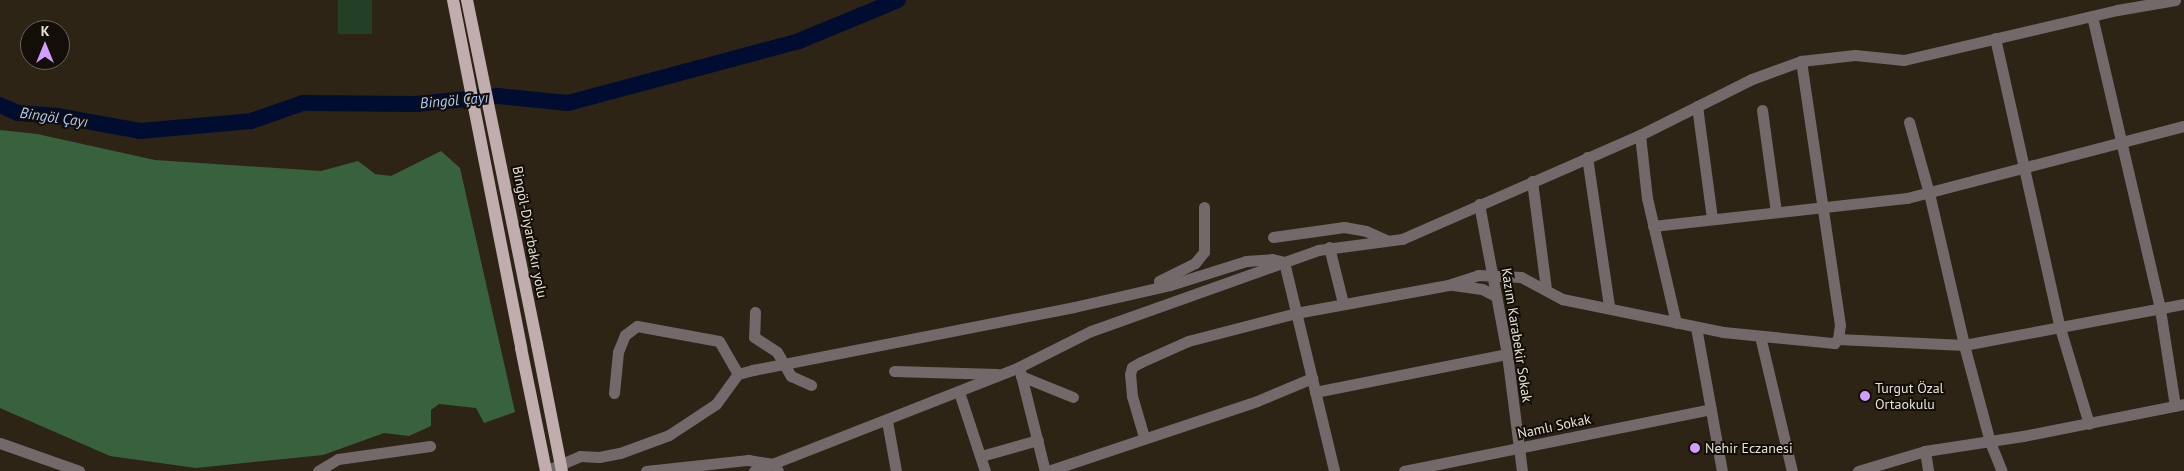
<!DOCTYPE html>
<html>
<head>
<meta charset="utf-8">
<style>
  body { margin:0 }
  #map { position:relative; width:2184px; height:471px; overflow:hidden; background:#2e2416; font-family:"PT Sans",sans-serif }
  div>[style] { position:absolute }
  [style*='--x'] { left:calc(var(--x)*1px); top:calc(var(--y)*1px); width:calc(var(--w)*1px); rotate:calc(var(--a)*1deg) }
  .green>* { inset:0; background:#233f26; transform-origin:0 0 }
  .forest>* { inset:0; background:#38623e }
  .river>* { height:16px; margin:-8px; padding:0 8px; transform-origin:8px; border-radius:8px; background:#000d31 }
  .minor>* { height:11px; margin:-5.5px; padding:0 5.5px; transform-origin:5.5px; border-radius:5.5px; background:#74696a }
  .major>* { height:12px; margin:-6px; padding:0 6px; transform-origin:6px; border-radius:6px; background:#c2adae }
  .major-bridge>* { height:12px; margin:-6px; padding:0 6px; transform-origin:6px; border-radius:6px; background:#c2adae }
  .dots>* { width:14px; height:14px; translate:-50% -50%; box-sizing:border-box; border:2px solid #130e08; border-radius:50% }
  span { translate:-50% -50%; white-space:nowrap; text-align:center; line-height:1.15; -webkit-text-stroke:4px #130e08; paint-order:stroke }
  .street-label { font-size:14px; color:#e6e0d6 }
  .poi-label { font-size:14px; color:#e6e0d6 }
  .left { translate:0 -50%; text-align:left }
  .water-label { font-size:15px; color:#a7c7fe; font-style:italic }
  .north { position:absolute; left:20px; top:20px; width:50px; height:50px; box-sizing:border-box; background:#130e08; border:1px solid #67625a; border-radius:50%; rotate:0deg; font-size:14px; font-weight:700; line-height:20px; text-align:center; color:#e6e0d6 }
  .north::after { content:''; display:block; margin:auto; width:18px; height:22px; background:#d19dfe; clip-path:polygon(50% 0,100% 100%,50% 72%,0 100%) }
</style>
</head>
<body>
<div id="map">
  <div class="green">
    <i style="left:338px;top:0;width:34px;height:34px"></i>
  </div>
  <div class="forest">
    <i style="clip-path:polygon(0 130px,37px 134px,155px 160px,321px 171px,358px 161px,375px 174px,391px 176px,441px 151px,460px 168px,515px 412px,484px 423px,476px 408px,439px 404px,431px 410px,431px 426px,409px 436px,384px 433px,323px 455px,196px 468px,110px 456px,0 408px)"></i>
  </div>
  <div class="river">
    <i style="--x:0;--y:105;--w:20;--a:24"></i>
    <i style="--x:18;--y:113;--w:40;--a:4.3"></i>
    <i style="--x:58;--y:116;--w:83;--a:10.4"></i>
    <i style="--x:140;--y:131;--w:111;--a:-5.1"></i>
    <i style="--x:251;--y:121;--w:55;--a:-19.1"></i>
    <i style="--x:303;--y:103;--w:113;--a:0.5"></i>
    <i style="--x:416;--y:104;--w:82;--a:-5.6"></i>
    <i style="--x:498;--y:96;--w:70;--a:5.7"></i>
    <i style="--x:568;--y:103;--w:239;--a:-15"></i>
    <i style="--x:799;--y:41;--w:107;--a:-22.5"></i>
  </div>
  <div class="minor">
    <i style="--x:2092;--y:16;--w:301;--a:76.9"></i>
    <i style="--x:2160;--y:309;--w:98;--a:81.2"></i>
    <i style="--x:1995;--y:38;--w:297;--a:77.4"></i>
    <i style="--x:2060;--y:328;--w:100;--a:73.2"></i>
    <i style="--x:1697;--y:106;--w:114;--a:82.4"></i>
    <i style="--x:1762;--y:110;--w:103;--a:82.2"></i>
    <i style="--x:1909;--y:122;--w:74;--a:74.3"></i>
    <i style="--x:1929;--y:193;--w:156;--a:77"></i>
    <i style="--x:1964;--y:345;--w:100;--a:75"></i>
    <i style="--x:1990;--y:442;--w:31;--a:68"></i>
    <i style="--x:1640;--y:135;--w:63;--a:83.7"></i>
    <i style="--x:1647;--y:198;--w:128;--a:76.9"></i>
    <i style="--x:1587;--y:157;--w:151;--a:81.6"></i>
    <i style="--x:1532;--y:181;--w:109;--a:82.6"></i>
    <i style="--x:1479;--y:204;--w:153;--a:79.4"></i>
    <i style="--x:1507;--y:354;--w:118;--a:82.7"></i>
    <i style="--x:1653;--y:226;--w:256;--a:-6.3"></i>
    <i style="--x:1907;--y:198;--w:286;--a:-14.6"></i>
    <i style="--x:1273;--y:237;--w:72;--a:-8"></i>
    <i style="--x:1344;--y:227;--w:22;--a:10"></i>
    <i style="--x:1366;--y:231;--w:22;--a:24"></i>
    <i style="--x:1329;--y:247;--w:58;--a:76"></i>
    <i style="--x:1159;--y:281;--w:40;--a:-26.6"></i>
    <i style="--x:1195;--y:263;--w:14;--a:-51"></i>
    <i style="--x:1204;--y:252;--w:45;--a:-90"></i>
    <i style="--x:1453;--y:285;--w:29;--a:8"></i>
    <i style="--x:1482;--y:289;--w:16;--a:27"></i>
    <i style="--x:755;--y:312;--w:25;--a:92"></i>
    <i style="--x:754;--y:337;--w:27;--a:33"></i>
    <i style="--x:777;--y:352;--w:28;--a:60"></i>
    <i style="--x:791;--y:376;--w:22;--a:24"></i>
    <i style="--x:1696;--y:327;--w:146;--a:79.8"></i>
    <i style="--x:1760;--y:336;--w:139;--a:76.7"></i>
    <i style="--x:1838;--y:339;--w:126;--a:2.7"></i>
    <i style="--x:1964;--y:345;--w:224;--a:-10.6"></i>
    <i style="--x:1019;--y:367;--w:107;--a:76"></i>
    <i style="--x:894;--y:371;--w:103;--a:1.7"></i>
    <i style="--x:1021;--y:376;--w:56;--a:22"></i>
    <i style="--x:959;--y:392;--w:83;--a:71.8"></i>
    <i style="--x:1315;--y:392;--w:196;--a:-11.2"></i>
    <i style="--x:614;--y:393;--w:41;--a:-84.4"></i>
    <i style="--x:618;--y:352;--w:18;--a:-68"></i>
    <i style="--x:625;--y:335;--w:15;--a:-37"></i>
    <i style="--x:637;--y:326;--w:83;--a:10.4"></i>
    <i style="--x:719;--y:341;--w:38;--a:60"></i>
    <i style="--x:887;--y:421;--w:51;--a:79.8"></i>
    <i style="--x:1144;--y:437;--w:43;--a:-106.3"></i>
    <i style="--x:1132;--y:396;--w:22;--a:-95"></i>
    <i style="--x:1130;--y:374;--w:7;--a:-74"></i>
    <i style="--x:1132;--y:367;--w:10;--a:-29"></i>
    <i style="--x:1141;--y:362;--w:51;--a:-24.1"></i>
    <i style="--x:1188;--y:341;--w:112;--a:-14.5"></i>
    <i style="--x:1296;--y:313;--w:155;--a:-10.4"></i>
    <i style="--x:1448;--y:285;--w:32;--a:-18"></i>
    <i style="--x:1478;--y:275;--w:43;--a:2.7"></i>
    <i style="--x:1521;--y:277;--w:47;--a:28.2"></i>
    <i style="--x:1562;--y:299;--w:164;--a:11.6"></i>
    <i style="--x:1723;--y:332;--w:112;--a:5.7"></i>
    <i style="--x:1834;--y:343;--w:6;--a:-45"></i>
    <i style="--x:1838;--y:339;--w:14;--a:-82"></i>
    <i style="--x:1840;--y:325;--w:267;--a:-98.4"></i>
    <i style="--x:0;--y:443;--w:84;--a:19.5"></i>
    <i style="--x:1925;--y:451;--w:20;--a:81"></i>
    <i style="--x:981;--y:456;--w:59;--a:-15.7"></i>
    <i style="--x:318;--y:471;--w:23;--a:-31"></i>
    <i style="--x:338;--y:459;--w:93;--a:-8"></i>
    <i style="--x:545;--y:471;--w:38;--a:-23"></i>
    <i style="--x:580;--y:456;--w:19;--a:3"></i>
    <i style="--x:599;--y:457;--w:21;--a:-11"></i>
    <i style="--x:620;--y:453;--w:52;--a:-20.2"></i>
    <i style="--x:669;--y:435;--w:56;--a:-33.4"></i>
    <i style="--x:716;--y:404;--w:37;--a:-54"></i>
    <i style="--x:738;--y:374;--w:16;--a:-15"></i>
    <i style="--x:753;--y:370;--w:327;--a:-11.1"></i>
    <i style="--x:1074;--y:307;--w:98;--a:-12.9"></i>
    <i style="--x:1170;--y:285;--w:80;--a:-17.5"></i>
    <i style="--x:1246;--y:261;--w:26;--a:-4"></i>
    <i style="--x:1272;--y:259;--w:12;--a:14"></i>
    <i style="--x:1284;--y:262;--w:215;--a:76.5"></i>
    <i style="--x:646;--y:471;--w:103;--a:-6.2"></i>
    <i style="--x:748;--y:460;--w:26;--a:9"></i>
    <i style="--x:774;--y:464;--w:8;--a:60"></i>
    <i style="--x:754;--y:471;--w:285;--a:-21.4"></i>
    <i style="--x:1019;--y:367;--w:80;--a:-26.6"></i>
    <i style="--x:1091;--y:331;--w:241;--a:-19.6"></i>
    <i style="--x:1318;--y:250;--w:85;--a:-7.5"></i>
    <i style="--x:1402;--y:239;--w:260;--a:-23.6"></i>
    <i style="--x:1640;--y:135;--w:125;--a:-26.6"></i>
    <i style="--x:1752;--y:79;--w:52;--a:-20.2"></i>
    <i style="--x:1801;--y:61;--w:54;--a:-6.3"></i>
    <i style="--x:1855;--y:55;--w:49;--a:5.8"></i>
    <i style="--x:1904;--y:60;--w:219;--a:-13.2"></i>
    <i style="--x:2117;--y:10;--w:59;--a:-9.8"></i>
    <i style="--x:1048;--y:471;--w:220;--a:-18.5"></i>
    <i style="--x:1257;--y:401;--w:60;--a:-22.7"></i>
    <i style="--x:1404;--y:471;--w:313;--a:-11.4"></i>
    <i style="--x:1858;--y:471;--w:70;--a:-16.6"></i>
    <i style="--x:1925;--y:451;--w:99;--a:-8.7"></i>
    <i style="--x:2023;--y:436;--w:164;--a:-11.2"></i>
  </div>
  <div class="major">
    <i style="--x:453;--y:0;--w:355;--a:78.9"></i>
    <i style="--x:467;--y:0;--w:351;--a:78.5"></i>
  </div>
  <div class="major-bridge">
    <i style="--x:537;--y:344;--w:129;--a:78.9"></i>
    <i style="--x:521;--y:348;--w:126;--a:78.5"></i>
  </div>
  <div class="dots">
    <i style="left:1865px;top:396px;background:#d19dfe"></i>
    <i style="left:1695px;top:448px;background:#d19dfe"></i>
  </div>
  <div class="street-label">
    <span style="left:530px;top:232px;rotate:79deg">Bingöl-Diyarbakır yolu</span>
    <span style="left:1517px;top:335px;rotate:81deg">Kazım Karabekir Sokak</span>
    <span style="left:1554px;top:426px;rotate:-12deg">Namlı Sokak</span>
  </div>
  <div class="poi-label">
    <span class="left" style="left:1875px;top:396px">Turgut Özal<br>Ortaokulu</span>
    <span class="left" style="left:1705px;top:448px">Nehir Eczanesi</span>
  </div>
  <div class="water-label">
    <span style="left:454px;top:100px;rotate:-5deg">Bingöl Çayı</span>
    <span style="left:54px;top:117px;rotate:8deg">Bingöl Çayı</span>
  </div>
  <div class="north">K</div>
</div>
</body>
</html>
